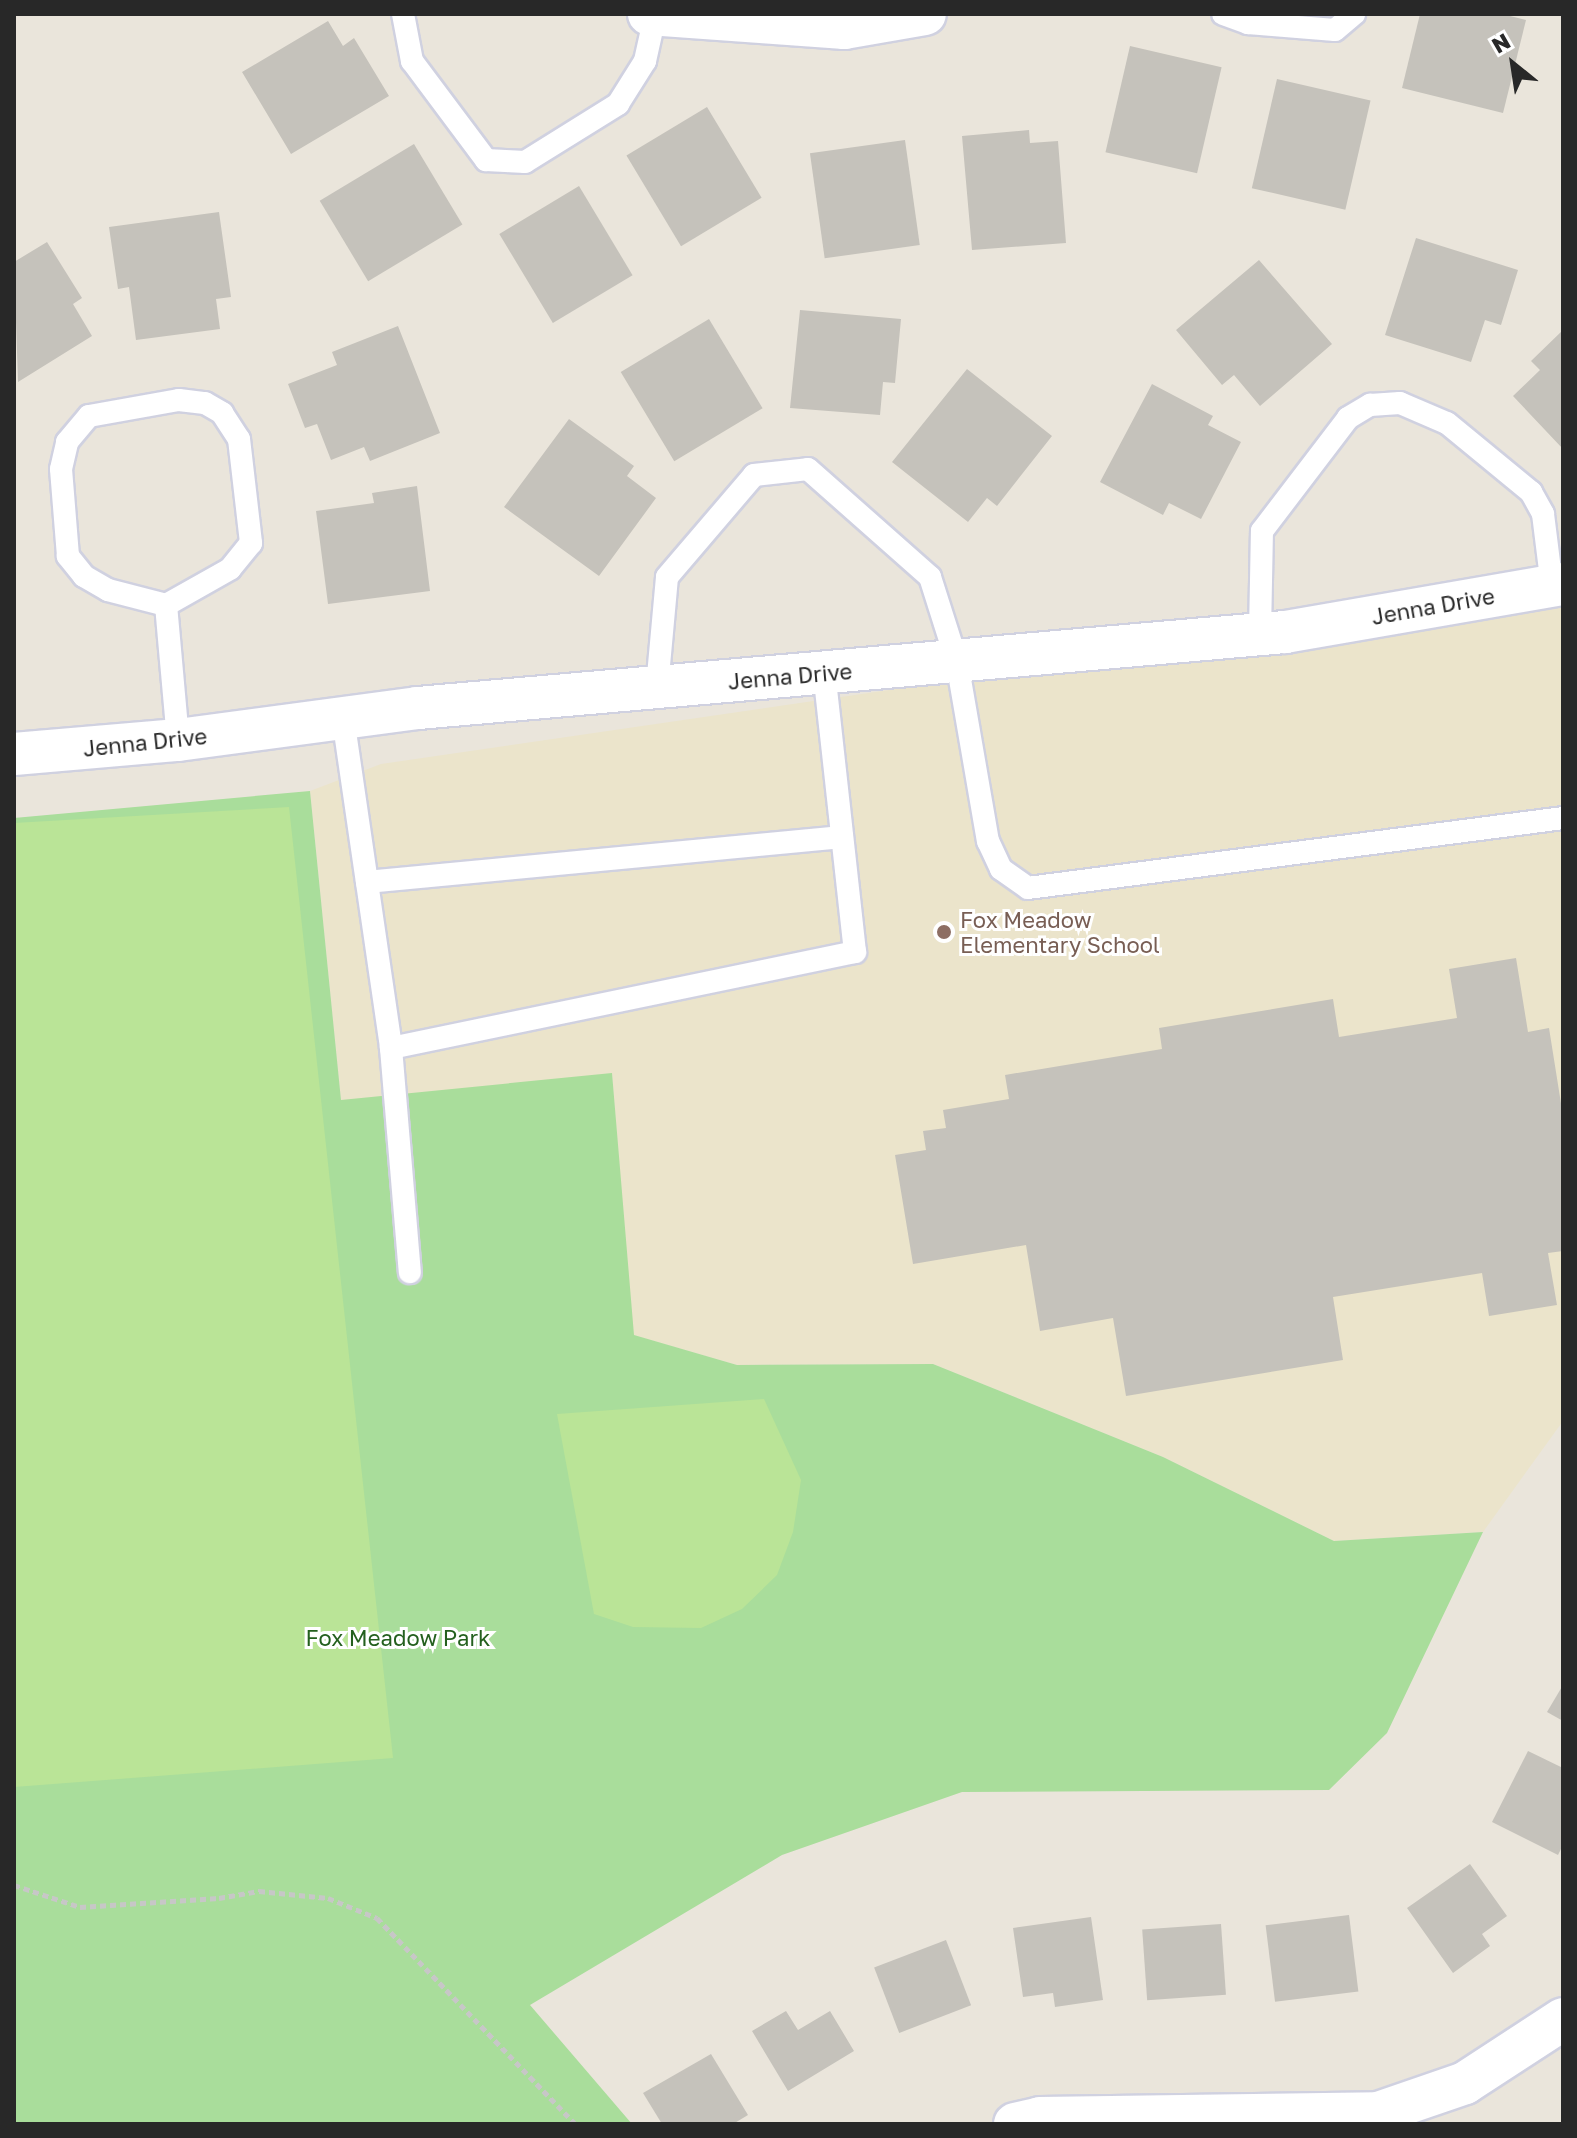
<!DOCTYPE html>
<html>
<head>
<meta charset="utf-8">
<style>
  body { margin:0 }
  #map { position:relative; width:1577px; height:2138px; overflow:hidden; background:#eae5db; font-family:"Golos Text",sans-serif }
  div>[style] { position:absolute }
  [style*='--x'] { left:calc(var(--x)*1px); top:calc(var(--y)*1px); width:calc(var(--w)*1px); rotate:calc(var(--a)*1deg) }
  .education>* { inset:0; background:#ebe4cb }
  .green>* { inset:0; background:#a9dd9b }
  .pitch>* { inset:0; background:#bae497 }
  .building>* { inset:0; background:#c5c2bb; transform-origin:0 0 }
  .path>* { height:5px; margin-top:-2.5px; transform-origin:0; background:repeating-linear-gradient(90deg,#c7c7c7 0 6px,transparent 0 10px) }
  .roads { filter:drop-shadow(2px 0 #d0d1e0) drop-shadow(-2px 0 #d0d1e0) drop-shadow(0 2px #d0d1e0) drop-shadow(0 -2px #d0d1e0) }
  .lane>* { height:22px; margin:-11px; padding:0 11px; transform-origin:11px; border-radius:11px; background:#fff }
  .street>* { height:42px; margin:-21px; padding:0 21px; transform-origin:21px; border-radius:21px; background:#fff }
  .dots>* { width:22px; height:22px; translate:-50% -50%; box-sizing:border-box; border:4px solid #fff; border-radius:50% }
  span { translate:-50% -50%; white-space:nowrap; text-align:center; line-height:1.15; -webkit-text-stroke:6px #fff; paint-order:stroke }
  .street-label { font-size:22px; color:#282828 }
  .education-label { font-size:22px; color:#785e54 }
  .left { translate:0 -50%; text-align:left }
  .park-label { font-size:22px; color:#24601e }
  .frame { position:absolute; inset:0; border:16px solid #282828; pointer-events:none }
  .north { position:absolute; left:1473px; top:24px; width:80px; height:80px; -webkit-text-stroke:6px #fff; paint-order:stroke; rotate:330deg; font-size:22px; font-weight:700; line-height:32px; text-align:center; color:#282828 }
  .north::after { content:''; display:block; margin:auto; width:28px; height:36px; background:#282828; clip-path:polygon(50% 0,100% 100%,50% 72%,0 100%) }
</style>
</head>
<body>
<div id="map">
  <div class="education">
    <i style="clip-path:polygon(1563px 592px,1563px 1421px,1483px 1532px,1334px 1541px,1163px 1457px,933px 1364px,737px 1365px,633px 1335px,612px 1074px,341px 1101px,310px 791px,381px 764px)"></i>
  </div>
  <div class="green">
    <i style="clip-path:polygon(310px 791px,341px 1100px,612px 1073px,634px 1335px,737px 1365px,933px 1364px,1163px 1457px,1334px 1541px,1483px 1532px,1387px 1733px,1329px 1790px,962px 1792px,782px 1855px,530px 2005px,632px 2124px,14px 2124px,14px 818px)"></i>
  </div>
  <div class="pitch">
    <i style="clip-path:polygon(289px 807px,393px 1758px,14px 1787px,14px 823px)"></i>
    <i style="clip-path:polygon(764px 1399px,801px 1480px,793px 1532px,777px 1575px,742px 1609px,701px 1628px,633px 1627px,594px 1614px,557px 1414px)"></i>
  </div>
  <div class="building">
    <i style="clip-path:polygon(1420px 14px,1502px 14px,1526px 20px,1503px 113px,1402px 88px)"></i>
    <i style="clip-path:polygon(328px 21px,343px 46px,354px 38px,389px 96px,291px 154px,242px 72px)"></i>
    <i style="left:1130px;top:46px;width:94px;height:109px;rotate:13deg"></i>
    <i style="left:1277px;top:79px;width:96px;height:112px;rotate:13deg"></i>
    <i style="left:707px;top:107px;width:106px;height:94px;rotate:59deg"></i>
    <i style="clip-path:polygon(1029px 130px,1030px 143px,1058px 141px,1066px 243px,972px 250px,962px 136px)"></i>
    <i style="left:905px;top:140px;width:106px;height:96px;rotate:82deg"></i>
    <i style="left:414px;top:144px;width:94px;height:110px;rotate:59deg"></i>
    <i style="left:579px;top:186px;width:104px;height:93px;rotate:59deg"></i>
    <i style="clip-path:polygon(219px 212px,231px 297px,216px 299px,220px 329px,136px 340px,129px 287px,118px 289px,109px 227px)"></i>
    <i style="clip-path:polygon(1416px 238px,1518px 270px,1501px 325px,1485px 320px,1471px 362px,1385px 335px)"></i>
    <i style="clip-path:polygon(47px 242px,82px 298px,73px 304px,92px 336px,18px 382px,14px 262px)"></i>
    <i style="clip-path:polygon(1259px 260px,1332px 344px,1260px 406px,1234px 375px,1222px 385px,1176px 330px)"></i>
    <i style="clip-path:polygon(800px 310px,901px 319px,895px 383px,883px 382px,880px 415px,790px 408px)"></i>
    <i style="left:709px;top:319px;width:104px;height:103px;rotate:59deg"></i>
    <i style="clip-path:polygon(398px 326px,440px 433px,370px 461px,364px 447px,331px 460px,317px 424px,305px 428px,288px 384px,337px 365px,332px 352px)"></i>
    <i style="clip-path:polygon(1563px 330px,1563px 449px,1513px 396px,1540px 370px,1531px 361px)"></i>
    <i style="clip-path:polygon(967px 369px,1052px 436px,997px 506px,987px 498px,968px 522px,892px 462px)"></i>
    <i style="clip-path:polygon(1152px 384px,1213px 416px,1208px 425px,1241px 442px,1201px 519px,1169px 503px,1163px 515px,1100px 482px)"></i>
    <i style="clip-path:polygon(569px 419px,634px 466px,627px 476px,656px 498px,599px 576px,504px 507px)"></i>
    <i style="clip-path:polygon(417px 486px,430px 591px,328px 604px,316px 511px,374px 503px,372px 493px)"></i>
    <i style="clip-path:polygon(1516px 958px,1528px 1032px,1549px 1028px,1563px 1116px,1563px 1251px,1548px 1253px,1557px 1305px,1489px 1316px,1482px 1273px,1333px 1297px,1343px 1360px,1126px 1396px,1113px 1318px,1040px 1331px,1026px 1245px,913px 1264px,895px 1155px,926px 1150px,923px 1131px,946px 1128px,943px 1110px,1009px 1099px,1005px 1075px,1162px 1049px,1159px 1028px,1333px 999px,1339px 1037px,1457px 1018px,1449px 969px)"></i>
    <i style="clip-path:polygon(1563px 1685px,1563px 1721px,1547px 1712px)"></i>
    <i style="clip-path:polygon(1528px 1751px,1563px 1768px,1563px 1845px,1558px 1855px,1492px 1822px)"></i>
    <i style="clip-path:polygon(1470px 1864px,1507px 1916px,1482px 1934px,1490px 1946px,1453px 1973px,1407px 1908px)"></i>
    <i style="left:1349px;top:1915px;width:77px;height:84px;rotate:83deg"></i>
    <i style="clip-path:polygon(1091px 1917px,1103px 2000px,1055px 2007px,1053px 1993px,1023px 1997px,1013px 1928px)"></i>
    <i style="left:1221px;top:1924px;width:71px;height:79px;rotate:86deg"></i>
    <i style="left:946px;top:1940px;width:70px;height:77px;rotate:69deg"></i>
    <i style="clip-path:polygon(786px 2011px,798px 2030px,830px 2011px,854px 2051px,788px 2091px,752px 2031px)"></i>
    <i style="clip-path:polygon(711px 2054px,748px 2115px,733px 2124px,662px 2124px,643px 2093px)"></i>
  </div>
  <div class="path">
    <i style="--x:14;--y:1885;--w:70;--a:18.4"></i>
    <i style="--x:80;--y:1907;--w:139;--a:-3.7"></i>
    <i style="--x:219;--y:1898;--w:41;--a:-9.9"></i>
    <i style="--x:259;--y:1891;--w:69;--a:5.8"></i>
    <i style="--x:328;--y:1898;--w:53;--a:22.2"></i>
    <i style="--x:377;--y:1918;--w:286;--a:46.1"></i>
  </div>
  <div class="roads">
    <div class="lane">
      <i style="--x:403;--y:14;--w:48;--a:79.2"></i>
      <i style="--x:412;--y:61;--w:124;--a:53.2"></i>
      <i style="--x:486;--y:160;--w:39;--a:3"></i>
      <i style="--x:525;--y:162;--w:110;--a:-31.9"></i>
      <i style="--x:618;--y:104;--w:51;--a:-57.9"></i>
      <i style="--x:645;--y:61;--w:46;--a:-77.5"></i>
      <i style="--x:1223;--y:14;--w:27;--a:20"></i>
      <i style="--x:1248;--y:23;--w:87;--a:4.6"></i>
      <i style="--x:1335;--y:30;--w:25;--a:-40"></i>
      <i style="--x:179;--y:400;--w:26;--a:7"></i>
      <i style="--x:205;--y:403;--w:20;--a:30"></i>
      <i style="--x:222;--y:413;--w:31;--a:57"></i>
      <i style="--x:239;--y:439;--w:105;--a:83.4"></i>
      <i style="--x:251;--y:543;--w:33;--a:129"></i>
      <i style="--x:230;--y:569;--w:73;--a:150.6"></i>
      <i style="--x:166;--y:605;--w:60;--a:-165.5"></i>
      <i style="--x:108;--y:590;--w:28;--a:-150"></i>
      <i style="--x:84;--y:576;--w:26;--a:-129"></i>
      <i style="--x:68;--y:556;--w:87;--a:-94.6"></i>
      <i style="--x:61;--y:469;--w:28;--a:-77"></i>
      <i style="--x:67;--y:442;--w:34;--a:-50"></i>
      <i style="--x:89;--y:416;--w:91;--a:-10.1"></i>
      <i style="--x:166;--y:605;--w:136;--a:84.9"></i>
      <i style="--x:1260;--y:633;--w:102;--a:-88.9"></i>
      <i style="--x:1262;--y:531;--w:142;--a:-52.7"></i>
      <i style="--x:1348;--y:418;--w:26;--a:-31"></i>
      <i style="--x:1370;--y:405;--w:30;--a:-4"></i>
      <i style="--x:1400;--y:403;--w:51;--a:23.1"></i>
      <i style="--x:1447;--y:423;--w:109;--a:39.4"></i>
      <i style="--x:1531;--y:492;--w:25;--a:61"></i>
      <i style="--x:1543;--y:514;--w:73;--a:82.9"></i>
      <i style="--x:657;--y:687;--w:110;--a:-84.8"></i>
      <i style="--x:667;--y:577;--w:134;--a:-49.5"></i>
      <i style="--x:754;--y:475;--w:54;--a:-6.3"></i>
      <i style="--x:808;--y:469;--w:163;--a:41.5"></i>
      <i style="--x:930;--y:577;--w:89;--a:72.4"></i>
      <i style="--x:957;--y:662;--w:182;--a:80.2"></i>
      <i style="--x:988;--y:841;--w:31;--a:65"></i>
      <i style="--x:1001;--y:869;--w:33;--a:35"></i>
      <i style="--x:1028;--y:888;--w:540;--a:-7.45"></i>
      <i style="--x:343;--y:718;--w:333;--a:81.7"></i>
      <i style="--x:391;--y:1048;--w:474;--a:-11.7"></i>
      <i style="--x:855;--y:952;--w:281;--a:-96.3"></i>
      <i style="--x:367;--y:882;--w:477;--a:-5.4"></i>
      <i style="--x:391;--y:1048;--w:225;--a:85.2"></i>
    </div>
    <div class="street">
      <i style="--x:649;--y:14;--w:196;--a:4.1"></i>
      <i style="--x:844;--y:28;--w:82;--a:-9.8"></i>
      <i style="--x:14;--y:754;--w:165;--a:-4.9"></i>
      <i style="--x:178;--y:740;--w:242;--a:-7.6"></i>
      <i style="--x:418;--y:708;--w:870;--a:-5.01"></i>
      <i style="--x:1285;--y:632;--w:282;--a:-9.8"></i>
      <i style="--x:1015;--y:2124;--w:26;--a:-13"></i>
      <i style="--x:1040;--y:2118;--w:338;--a:-0.8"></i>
      <i style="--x:1378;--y:2113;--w:92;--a:-19"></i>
      <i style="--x:1465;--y:2083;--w:117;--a:-33.1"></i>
    </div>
  </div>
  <div class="dots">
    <i style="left:944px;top:932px;background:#8d6e63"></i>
  </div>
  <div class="street-label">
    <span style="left:1433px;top:606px;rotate:-10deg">Jenna Drive</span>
    <span style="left:790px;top:676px;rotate:-5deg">Jenna Drive</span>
    <span style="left:145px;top:742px;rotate:-6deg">Jenna Drive</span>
  </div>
  <div class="education-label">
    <span class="left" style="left:960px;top:932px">Fox Meadow<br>Elementary School</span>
  </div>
  <div class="park-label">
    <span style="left:398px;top:1638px">Fox Meadow Park</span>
  </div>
  <div class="frame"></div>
  <div class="north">N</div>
</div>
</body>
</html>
